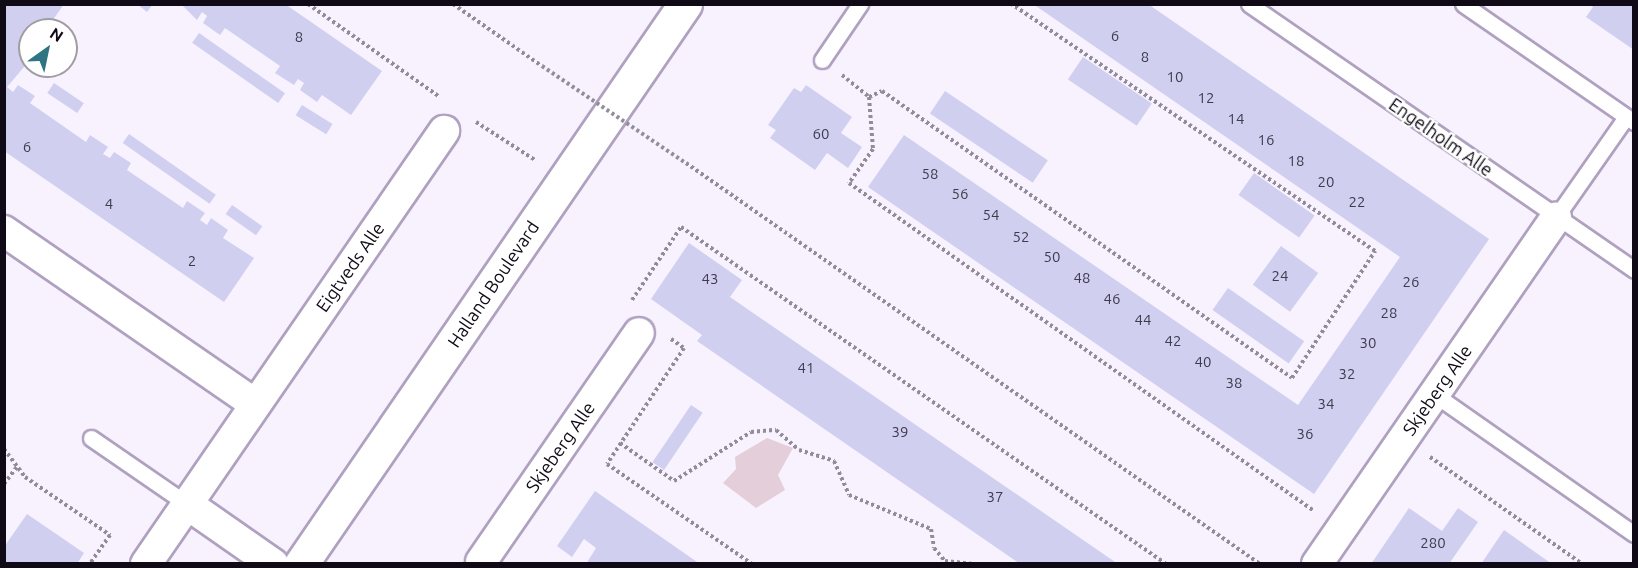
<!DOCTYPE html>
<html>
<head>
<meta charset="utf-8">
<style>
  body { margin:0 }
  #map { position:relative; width:1638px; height:568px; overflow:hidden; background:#f8f2ff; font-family:Ubuntu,sans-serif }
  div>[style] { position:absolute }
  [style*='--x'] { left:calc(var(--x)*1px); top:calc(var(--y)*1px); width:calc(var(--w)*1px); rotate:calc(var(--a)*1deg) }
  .green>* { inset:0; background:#e4ceda }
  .building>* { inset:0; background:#d0cff0; transform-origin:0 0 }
  .path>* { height:4px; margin-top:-2px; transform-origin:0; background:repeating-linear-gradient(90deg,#928c99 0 3px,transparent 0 6px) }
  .roads { filter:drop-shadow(2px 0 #afa1bf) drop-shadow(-2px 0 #afa1bf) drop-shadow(0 2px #afa1bf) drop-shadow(0 -2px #afa1bf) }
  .lane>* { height:15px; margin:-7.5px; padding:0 7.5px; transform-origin:7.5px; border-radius:7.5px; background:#fff }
  .street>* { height:30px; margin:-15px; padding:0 15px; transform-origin:15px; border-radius:15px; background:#fff }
  .secondary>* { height:33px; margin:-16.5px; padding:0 16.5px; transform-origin:16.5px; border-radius:16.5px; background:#fff }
  .path-bridge>* { height:4px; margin-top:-2px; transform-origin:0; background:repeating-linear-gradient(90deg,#928c99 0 3px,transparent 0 6px) }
  span { translate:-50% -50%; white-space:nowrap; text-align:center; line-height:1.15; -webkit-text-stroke:4.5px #fff; paint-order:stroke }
  .number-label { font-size:15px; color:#3f3b4c }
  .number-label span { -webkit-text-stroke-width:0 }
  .street-label { font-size:18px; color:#0f0a15 }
  .frame { position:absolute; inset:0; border:6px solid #0f0a15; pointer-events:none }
  .north { position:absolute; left:18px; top:18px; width:60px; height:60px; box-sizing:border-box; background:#fff; border:2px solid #9f9da1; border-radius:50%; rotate:33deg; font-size:16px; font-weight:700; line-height:24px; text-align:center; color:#0f0a15 }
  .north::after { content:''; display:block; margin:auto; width:21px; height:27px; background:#2e7581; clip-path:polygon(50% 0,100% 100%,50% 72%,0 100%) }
</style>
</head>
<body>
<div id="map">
  <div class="green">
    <i style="clip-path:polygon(767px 438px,793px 448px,778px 475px,785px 490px,756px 508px,723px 483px,736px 469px,735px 457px)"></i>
  </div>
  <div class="building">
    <i style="clip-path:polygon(4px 4px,64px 4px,46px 30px,30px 30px,30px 60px,7px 87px,13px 92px,18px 85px,35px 96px,30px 103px,86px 142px,90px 135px,108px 147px,103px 154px,110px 158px,114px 152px,131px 163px,127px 170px,183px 208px,187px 201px,205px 213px,200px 220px,207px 225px,211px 218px,228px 230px,223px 238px,254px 258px,224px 302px,4px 151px)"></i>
    <i style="clip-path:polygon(137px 4px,153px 4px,147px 12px)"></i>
    <i style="clip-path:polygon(181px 4px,285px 4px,382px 71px,351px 115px,322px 95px,317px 102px,300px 90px,304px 83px,298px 79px,294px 85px,275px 73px,280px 66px,225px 28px,220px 35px,203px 23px,207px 16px,202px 12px,197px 20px)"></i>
    <i style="clip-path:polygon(1033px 4px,1148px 4px,1489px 239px,1314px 494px,868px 187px,904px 135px,1298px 405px,1400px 257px)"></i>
    <i style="clip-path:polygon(1589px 4px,1634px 4px,1634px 50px,1586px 17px,1593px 7px)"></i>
    <i style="left:199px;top:33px;width:105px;height:12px;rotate:35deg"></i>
    <i style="left:1083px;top:57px;width:83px;height:27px;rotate:34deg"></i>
    <i style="left:54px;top:83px;width:36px;height:12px;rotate:34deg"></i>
    <i style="clip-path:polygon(806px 85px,852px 117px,841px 133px,862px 147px,848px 168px,827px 153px,815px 170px,770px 138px,776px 130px,768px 125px,794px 88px,801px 92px)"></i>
    <i style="left:945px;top:91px;width:124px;height:27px;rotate:34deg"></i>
    <i style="left:302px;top:105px;width:36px;height:12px;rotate:32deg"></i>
    <i style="left:129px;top:134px;width:106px;height:11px;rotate:35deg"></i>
    <i style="left:1254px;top:173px;width:74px;height:27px;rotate:35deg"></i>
    <i style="left:232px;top:205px;width:37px;height:11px;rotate:35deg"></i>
    <i style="clip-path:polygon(689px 243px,742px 280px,730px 297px,1118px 564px,1020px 564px,697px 341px,702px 335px,651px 299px)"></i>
    <i style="left:1281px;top:246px;width:46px;height:48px;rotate:36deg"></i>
    <i style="left:1228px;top:288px;width:93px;height:27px;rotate:35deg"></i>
    <i style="left:691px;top:405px;width:14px;height:69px;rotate:34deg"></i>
    <i style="clip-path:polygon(595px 491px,700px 564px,586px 564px,596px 548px,584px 539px,572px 557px,557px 546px)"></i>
    <i style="clip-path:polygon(1409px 508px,1442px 531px,1458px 508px,1478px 522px,1449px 564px,1371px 564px)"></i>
    <i style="clip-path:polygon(27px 514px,84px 553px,77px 564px,4px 564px,4px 547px)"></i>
    <i style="clip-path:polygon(1504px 530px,1552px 564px,1481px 564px)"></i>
  </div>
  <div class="path">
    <i style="--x:308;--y:4;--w:161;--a:35.2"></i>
    <i style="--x:453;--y:4;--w:108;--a:34.9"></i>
    <i style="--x:842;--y:75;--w:35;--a:39"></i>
    <i style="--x:869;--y:97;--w:52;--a:85.6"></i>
    <i style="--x:873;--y:149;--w:42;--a:125.2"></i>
    <i style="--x:849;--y:183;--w:569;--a:35.2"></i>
    <i style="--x:869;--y:97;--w:14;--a:-25"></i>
    <i style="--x:882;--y:91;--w:500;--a:34.99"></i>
    <i style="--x:1292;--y:378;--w:152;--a:-56.8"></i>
    <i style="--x:1375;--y:251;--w:439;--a:-145.8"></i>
    <i style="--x:476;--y:122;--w:70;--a:32.8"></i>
    <i style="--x:686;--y:163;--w:700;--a:34.94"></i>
    <i style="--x:632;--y:300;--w:88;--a:-56.1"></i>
    <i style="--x:681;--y:227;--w:591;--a:34.79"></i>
    <i style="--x:671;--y:339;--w:16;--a:35"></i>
    <i style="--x:684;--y:348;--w:139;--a:123.6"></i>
    <i style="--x:607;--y:464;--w:176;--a:34.6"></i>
    <i style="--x:620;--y:443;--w:66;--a:35.1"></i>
    <i style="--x:674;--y:481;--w:91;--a:-32.5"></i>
    <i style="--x:751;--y:432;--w:25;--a:-5"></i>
    <i style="--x:776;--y:430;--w:30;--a:41"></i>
    <i style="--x:799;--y:450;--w:37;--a:17"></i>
    <i style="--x:834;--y:461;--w:37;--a:66"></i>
    <i style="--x:849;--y:495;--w:89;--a:22.5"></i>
    <i style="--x:931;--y:529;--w:19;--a:81"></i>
    <i style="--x:934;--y:548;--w:17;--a:50"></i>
    <i style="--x:945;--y:561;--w:29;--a:6"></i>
    <i style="--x:4;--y:449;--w:35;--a:53"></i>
    <i style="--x:25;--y:477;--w:103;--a:34.3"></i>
    <i style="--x:110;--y:535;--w:35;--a:125"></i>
    <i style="--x:1430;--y:457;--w:186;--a:35.1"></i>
    <i style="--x:4;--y:484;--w:21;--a:-53"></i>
  </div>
  <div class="roads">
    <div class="lane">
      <i style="--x:1249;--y:4;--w:468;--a:34.6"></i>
      <i style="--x:1463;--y:4;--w:208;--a:34.6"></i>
      <i style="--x:822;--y:60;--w:68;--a:-55.8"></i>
      <i style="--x:1556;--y:217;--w:122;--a:-55"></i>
      <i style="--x:1434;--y:394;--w:244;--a:35"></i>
      <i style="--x:91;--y:438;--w:116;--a:34.5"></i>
    </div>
    <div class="street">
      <i style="--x:4;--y:231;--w:305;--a:34.6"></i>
      <i style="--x:187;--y:504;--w:105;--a:34.9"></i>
      <i style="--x:481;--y:562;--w:278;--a:-55.4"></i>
      <i style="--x:146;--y:564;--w:526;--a:-55.46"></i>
      <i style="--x:1317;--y:564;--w:421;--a:-55.4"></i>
    </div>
    <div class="secondary">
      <i style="--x:301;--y:564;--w:679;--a:-55.56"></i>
    </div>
  </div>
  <div class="path-bridge">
    <i style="--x:542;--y:66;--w:174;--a:34"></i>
  </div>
  <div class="number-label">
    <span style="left:1115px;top:36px">6</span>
    <span style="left:299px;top:37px">8</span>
    <span style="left:1145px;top:57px">8</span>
    <span style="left:1175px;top:77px">10</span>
    <span style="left:1206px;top:98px">12</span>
    <span style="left:1236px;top:119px">14</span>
    <span style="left:821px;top:134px">60</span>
    <span style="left:1266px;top:140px">16</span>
    <span style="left:27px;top:147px">6</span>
    <span style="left:1296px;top:161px">18</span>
    <span style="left:930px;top:174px">58</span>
    <span style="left:1326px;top:182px">20</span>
    <span style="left:960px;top:194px">56</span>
    <span style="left:1357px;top:202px">22</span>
    <span style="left:109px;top:204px">4</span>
    <span style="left:991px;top:215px">54</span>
    <span style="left:1021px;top:237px">52</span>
    <span style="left:1052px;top:257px">50</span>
    <span style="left:192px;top:261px">2</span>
    <span style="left:1280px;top:276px">24</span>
    <span style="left:1082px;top:278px">48</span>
    <span style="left:710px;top:279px">43</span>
    <span style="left:1411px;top:282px">26</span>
    <span style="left:1112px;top:299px">46</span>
    <span style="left:1389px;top:313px">28</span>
    <span style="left:1143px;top:320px">44</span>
    <span style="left:1173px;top:341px">42</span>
    <span style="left:1368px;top:343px">30</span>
    <span style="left:1203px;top:362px">40</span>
    <span style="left:806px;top:368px">41</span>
    <span style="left:1347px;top:374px">32</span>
    <span style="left:1234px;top:383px">38</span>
    <span style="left:1326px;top:404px">34</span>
    <span style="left:900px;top:432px">39</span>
    <span style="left:1305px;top:434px">36</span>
    <span style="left:995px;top:497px">37</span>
    <span style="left:1433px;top:543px">280</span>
  </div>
  <div class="street-label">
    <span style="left:1441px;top:137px;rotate:35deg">Engelholm Alle</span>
    <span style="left:350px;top:267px;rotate:-55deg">Eigtveds Alle</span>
    <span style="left:493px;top:284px;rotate:-56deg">Halland Boulevard</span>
    <span style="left:1437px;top:390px;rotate:-55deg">Skjeberg Alle</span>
    <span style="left:560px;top:447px;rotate:-55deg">Skjeberg Alle</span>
  </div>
  <div class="frame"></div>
  <div class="north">N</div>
</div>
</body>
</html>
